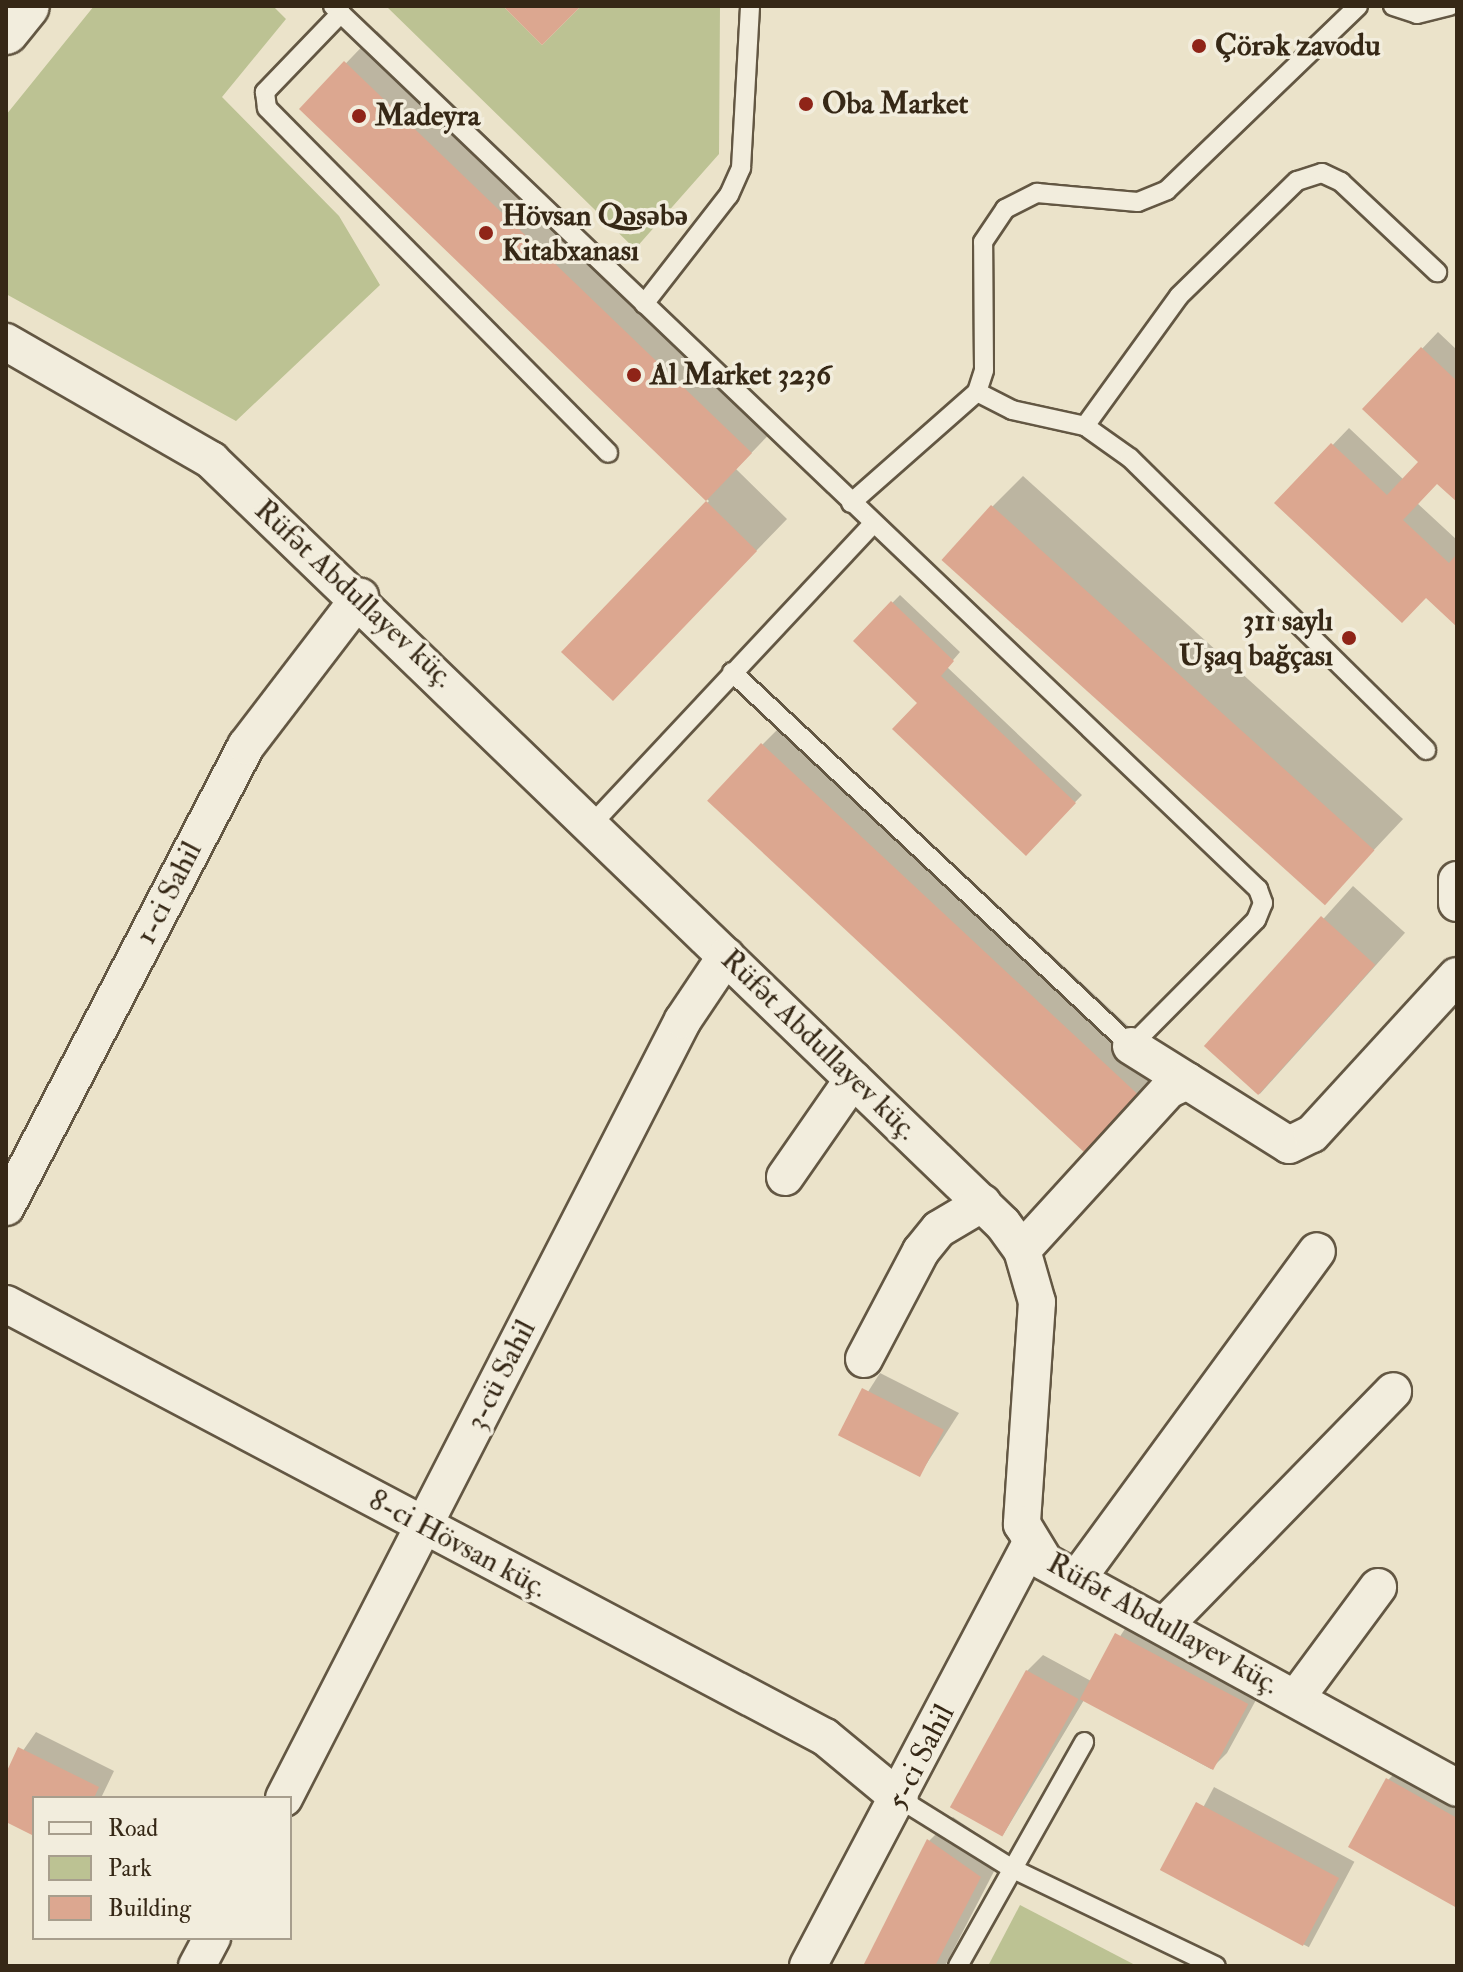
<!DOCTYPE html>
<html>
<head>
<meta charset="utf-8">
<style>
  body { margin:0 }
  #map { position:relative; width:1463px; height:1972px; overflow:hidden; background:#ebe3ca; font-family:"IM FELL Double Pica",serif }
  div>[style] { position:absolute }
  [style*='--x'] { left:calc(var(--x)*1px); top:calc(var(--y)*1px); width:calc(var(--w)*1px); rotate:calc(var(--a)*1deg) }
  .green>* { inset:0; background:#bcc293 }
  .shadow>* { inset:0; background:#0003; transform-origin:0 0 }
  .building>* { inset:0; background:#dca790; transform-origin:0 0 }
  .roads { filter:drop-shadow(2px 0 #635743) drop-shadow(-2px 0 #635743) drop-shadow(0 2px #635743) drop-shadow(0 -2px #635743) }
  .service>* { height:18px; margin:-9px; padding:0 9px; transform-origin:9px; border-radius:9px; background:#f2eddd }
  .minor>* { height:36px; margin:-18px; padding:0 18px; transform-origin:18px; border-radius:18px; background:#f2eddd }
  .tertiary>* { height:44px; margin:-22px; padding:0 22px; transform-origin:22px; border-radius:22px; background:#f2eddd }
  .dots>* { width:22px; height:22px; translate:-50% -50%; box-sizing:border-box; border:4px solid #f2eddd; border-radius:50% }
  span { translate:-50% -50%; white-space:nowrap; text-align:center; line-height:1.15; -webkit-text-stroke:7px #f2eddd; paint-order:stroke }
  .poi-label { font-size:30px; color:#362816; font-weight:700 }
  .left { translate:0 -50%; text-align:left }
  .right { translate:-100% -50%; text-align:right }
  .street-label { font-size:30px; color:#362816 }
  .frame { position:absolute; inset:0; border:8px solid #362816; pointer-events:none }
  .legend { position:absolute; left:32px; top:1796px; width:260px; height:144px; box-sizing:border-box; background:#f2eddd; border:2px solid #a79e8d; margin:0; padding:10px 14px; list-style:none; font-size:24px; color:#362816 }
  .legend li { display:flex; align-items:center; gap:16px; height:40px }
  .legend b { width:40px; border:2px solid #a79e8d }
</style>
</head>
<body>
<div id="map">
  <div class="green">
    <i style="clip-path:polygon(94px 6px,273px 6px,286px 19px,222px 97px,339px 216px,380px 285px,236px 421px,6px 294px,6px 115px)"></i>
    <i style="clip-path:polygon(386px 6px,503px 6px,542px 45px,581px 6px,720px 6px,719px 154px,635px 249px)"></i>
    <i style="clip-path:polygon(1020px 1905px,1137px 1966px,988px 1966px)"></i>
  </div>
  <div class="shadow">
    <i style="clip-path:polygon(377px 31px,782px 421px,736px 469px,787px 519px,644px 667px,564px 652px,709px 501px,302px 109px)"></i>
    <i style="clip-path:polygon(1438px 332px,1457px 350px,1457px 499px,1438px 481px,1417px 503px,1457px 540px,1457px 625px,1426px 596px,1277px 503px,1349px 428px,1404px 480px,1421px 462px,1365px 409px)"></i>
    <i style="clip-path:polygon(1023px 476px,1403px 819px,1324px 903px,992px 507px)"></i>
    <i style="clip-path:polygon(900px 595px,960px 652px,947px 667px,1082px 795px,1026px 853px,920px 702px,855px 641px)"></i>
    <i style="clip-path:polygon(793px 714px,1168px 1063px,1117px 1119px,762px 745px)"></i>
    <i style="left:1353px;top:886px;width:70px;height:217px;rotate:42deg"></i>
    <i style="clip-path:polygon(880px 1373px,959px 1413px,920px 1474px,841px 1434px)"></i>
    <i style="clip-path:polygon(1132px 1618px,1262px 1689px,1227px 1753px,1211px 1769px,1084px 1700px,1003px 1835px,1027px 1671px,1043px 1655px,1091px 1681px)"></i>
    <i style="clip-path:polygon(36px 1732px,114px 1771px,101px 1798px,34px 1798px,34px 1834px,6px 1820px,6px 1775px)"></i>
    <i style="clip-path:polygon(1404px 1764px,1457px 1793px,1457px 1906px,1388px 1780px)"></i>
    <i style="left:1214px;top:1787px;width:159px;height:97px;rotate:28deg"></i>
    <i style="clip-path:polygon(953px 1817px,1004px 1852px,945px 1966px,866px 1966px,929px 1841px)"></i>
  </div>
  <div class="building">
    <i style="clip-path:polygon(503px 6px,581px 6px,542px 45px)"></i>
    <i style="clip-path:polygon(344px 61px,752px 453px,706px 501px,757px 551px,613px 701px,561px 652px,706px 501px,299px 109px)"></i>
    <i style="clip-path:polygon(1421px 347px,1457px 381px,1457px 502px,1437px 484px,1403px 520px,1449px 563px,1457px 554px,1457px 627px,1426px 598px,1402px 623px,1274px 503px,1331px 443px,1387px 495px,1418px 462px,1362px 409px)"></i>
    <i style="left:991px;top:505px;width:516px;height:74px;rotate:42deg"></i>
    <i style="clip-path:polygon(891px 601px,954px 661px,941px 676px,1076px 803px,1026px 856px,892px 729px,917px 703px,853px 641px)"></i>
    <i style="left:761px;top:743px;width:517px;height:79px;rotate:43deg"></i>
    <i style="left:1321px;top:916px;width:73px;height:175px;rotate:42deg"></i>
    <i style="left:862px;top:1388px;width:92px;height:53px;rotate:27deg"></i>
    <i style="left:1115px;top:1633px;width:151px;height:75px;rotate:28deg"></i>
    <i style="left:1026px;top:1670px;width:60px;height:157px;rotate:29deg"></i>
    <i style="clip-path:polygon(18px 1747px,99px 1787px,94px 1798px,34px 1798px,34px 1836px,6px 1822px,6px 1773px)"></i>
    <i style="clip-path:polygon(1386px 1778px,1457px 1818px,1457px 1908px,1348px 1847px)"></i>
    <i style="left:1196px;top:1802px;width:162px;height:77px;rotate:28deg"></i>
    <i style="clip-path:polygon(927px 1839px,981px 1877px,935px 1966px,863px 1966px)"></i>
  </div>
  <div class="roads">
    <div class="service">
      <i style="--x:333;--y:6;--w:1279;--a:43.67"></i>
      <i style="--x:1258;--y:889;--w:15;--a:70"></i>
      <i style="--x:1263;--y:903;--w:18;--a:112"></i>
      <i style="--x:1256;--y:920;--w:177;--a:134.8"></i>
      <i style="--x:1131;--y:1046;--w:547;--a:-136.85"></i>
      <i style="--x:1393;--y:6;--w:25;--a:18"></i>
      <i style="--x:1417;--y:14;--w:34;--a:-14"></i>
      <i style="--x:341;--y:13;--w:110;--a:133.9"></i>
      <i style="--x:265;--y:92;--w:16;--a:83"></i>
      <i style="--x:267;--y:108;--w:485;--a:45.3"></i>
      <i style="--x:644;--y:304;--w:138;--a:-52.1"></i>
      <i style="--x:729;--y:195;--w:30;--a:-66"></i>
      <i style="--x:741;--y:168;--w:162;--a:-86.8"></i>
      <i style="--x:977;--y:392;--w:39;--a:27"></i>
      <i style="--x:1012;--y:410;--w:75;--a:12.4"></i>
      <i style="--x:1085;--y:426;--w:55;--a:35.4"></i>
      <i style="--x:1130;--y:458;--w:416;--a:44.6"></i>
      <i style="--x:1085;--y:426;--w:160;--a:-54.1"></i>
      <i style="--x:1179;--y:296;--w:165;--a:-44.3"></i>
      <i style="--x:1297;--y:181;--w:26;--a:-18"></i>
      <i style="--x:1322;--y:173;--w:21;--a:25"></i>
      <i style="--x:1341;--y:182;--w:132;--a:43.2"></i>
      <i style="--x:851;--y:503;--w:168;--a:-41.4"></i>
      <i style="--x:977;--y:392;--w:23;--a:-72"></i>
      <i style="--x:984;--y:370;--w:128;--a:-90.4"></i>
      <i style="--x:983;--y:242;--w:40;--a:-56"></i>
      <i style="--x:1005;--y:209;--w:36;--a:-27"></i>
      <i style="--x:1037;--y:193;--w:101;--a:5.1"></i>
      <i style="--x:1138;--y:202;--w:31;--a:-22"></i>
      <i style="--x:1167;--y:190;--w:265;--a:-43.9"></i>
      <i style="--x:593;--y:823;--w:410;--a:-46.9"></i>
      <i style="--x:900;--y:1799;--w:131;--a:31.9"></i>
      <i style="--x:1011;--y:1868;--w:227;--a:25.6"></i>
      <i style="--x:958;--y:1966;--w:257;--a:-60.6"></i>
    </div>
    <div class="minor">
      <i style="--x:6;--y:342;--w:237;--a:29.9"></i>
      <i style="--x:211;--y:460;--w:1100;--a:43.97"></i>
      <i style="--x:1003;--y:1224;--w:32;--a:54"></i>
      <i style="--x:1022;--y:1250;--w:54;--a:73.9"></i>
      <i style="--x:1037;--y:1302;--w:223;--a:93.9"></i>
      <i style="--x:1022;--y:1524;--w:44;--a:58.8"></i>
      <i style="--x:1045;--y:1562;--w:470;--a:28.7"></i>
      <i style="--x:1457;--y:880;--w:23;--a:90"></i>
      <i style="--x:1131;--y:1046;--w:66;--a:32"></i>
      <i style="--x:785;--y:1177;--w:119;--a:-55.2"></i>
      <i style="--x:6;--y:1207;--w:520;--a:-62.5"></i>
      <i style="--x:246;--y:746;--w:188;--a:-52.6"></i>
      <i style="--x:1022;--y:1250;--w:217;--a:-47.6"></i>
      <i style="--x:1168;--y:1090;--w:21;--a:-25"></i>
      <i style="--x:1187;--y:1081;--w:120;--a:32.1"></i>
      <i style="--x:1289;--y:1145;--w:25;--a:-26"></i>
      <i style="--x:1312;--y:1134;--w:214;--a:-47.5"></i>
      <i style="--x:6;--y:1304;--w:926;--a:27.87"></i>
      <i style="--x:825;--y:1737;--w:97;--a:39.6"></i>
      <i style="--x:864;--y:1359;--w:122;--a:-62.2"></i>
      <i style="--x:921;--y:1251;--w:28;--a:-51"></i>
      <i style="--x:939;--y:1229;--w:51;--a:-30.6"></i>
      <i style="--x:1077;--y:1579;--w:406;--a:-53.8"></i>
      <i style="--x:1164;--y:1626;--w:328;--a:-45.7"></i>
      <i style="--x:1296;--y:1698;--w:138;--a:-53.5"></i>
      <i style="--x:284;--y:1798;--w:874;--a:-62.85"></i>
      <i style="--x:683;--y:1020;--w:77;--a:-56.1"></i>
      <i style="--x:197;--y:1966;--w:32;--a:-62"></i>
      <i style="--x:808;--y:1966;--w:476;--a:-62.2"></i>
    </div>
    <div class="tertiary">
      <i style="--x:6;--y:32;--w:33;--a:-51"></i>
    </div>
  </div>
  <div class="dots">
    <i style="left:1199px;top:46px;background:#8f2418"></i>
    <i style="left:806px;top:104px;background:#8f2418"></i>
    <i style="left:359px;top:116px;background:#8f2418"></i>
    <i style="left:486px;top:233px;background:#8f2418"></i>
    <i style="left:634px;top:375px;background:#8f2418"></i>
    <i style="left:1349px;top:638px;background:#8f2418"></i>
  </div>
  <div class="poi-label">
    <span class="left" style="left:1215px;top:46px">Çörək zavodu</span>
    <span class="left" style="left:822px;top:104px">Oba Market</span>
    <span class="left" style="left:375px;top:116px">Madeyra</span>
    <span class="left" style="left:502px;top:233px">Hövsan Qəsəbə<br>Kitabxanası</span>
    <span class="left" style="left:650px;top:375px">Al Market 3236</span>
    <span class="right" style="left:1333px;top:638px">311 saylı<br>Uşaq bağçası</span>
  </div>
  <div class="street-label">
    <span style="left:354px;top:594px;rotate:43deg">Rüfət Abdullayev küç.</span>
    <span style="left:169px;top:893px;rotate:-63deg">1-ci Sahil</span>
    <span style="left:819px;top:1045px;rotate:44deg">Rüfət Abdullayev küç.</span>
    <span style="left:501px;top:1375px;rotate:-63deg">3-cü Sahil</span>
    <span style="left:458px;top:1544px;rotate:28deg">8-ci Hövsan küç.</span>
    <span style="left:1163px;top:1624px;rotate:29deg">Rüfət Abdullayev küç.</span>
    <span style="left:921px;top:1757px;rotate:-63deg">5-ci Sahil</span>
  </div>
  <div class="frame"></div>
  <ul class="legend">
  <li><b style="height:10px;background:#f2eddd"></b>Road</li>
  <li><b style="height:22px;background:#bcc293"></b>Park</li>
  <li><b style="height:22px;background:#dca790"></b>Building</li>
  </ul>
</div>
</body>
</html>
